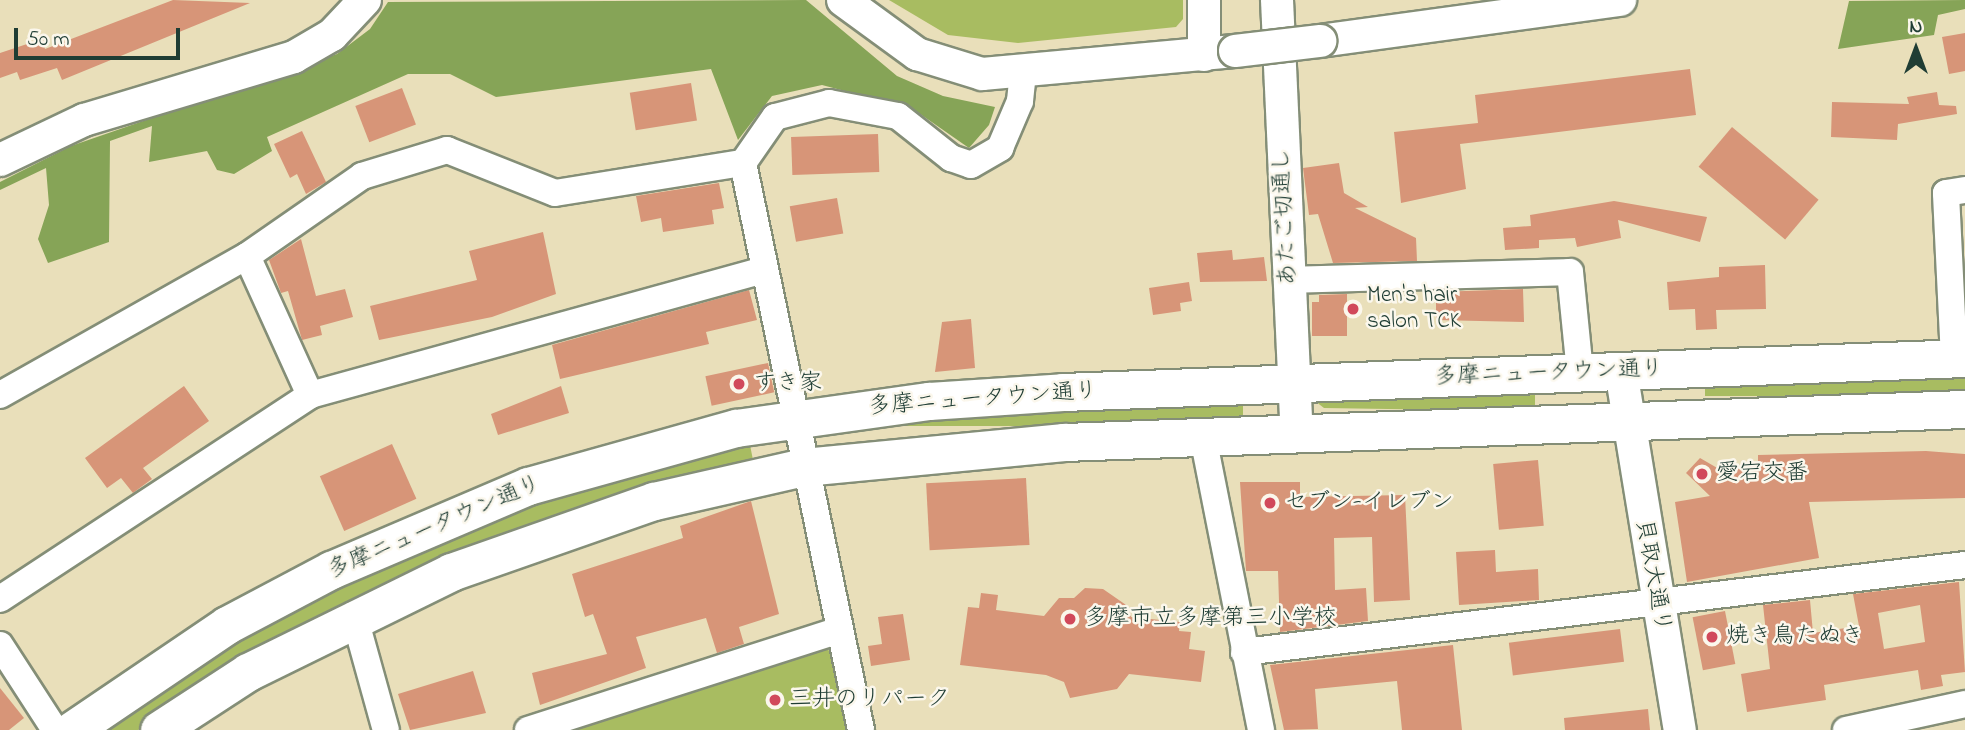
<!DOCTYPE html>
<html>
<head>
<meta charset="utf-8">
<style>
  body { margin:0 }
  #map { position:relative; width:1965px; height:730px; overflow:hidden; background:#e9dfba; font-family:"Indie Flower","Klee One",sans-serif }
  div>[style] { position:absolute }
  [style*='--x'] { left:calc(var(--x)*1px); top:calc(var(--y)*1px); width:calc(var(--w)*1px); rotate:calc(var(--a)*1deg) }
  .green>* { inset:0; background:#a8bc61; transform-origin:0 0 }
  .forest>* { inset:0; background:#86a457 }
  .building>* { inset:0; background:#d79578; transform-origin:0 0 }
  .roads { filter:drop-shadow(2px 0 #848e77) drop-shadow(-2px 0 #848e77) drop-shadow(0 2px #848e77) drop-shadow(0 -2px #848e77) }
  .minor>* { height:26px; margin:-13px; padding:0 13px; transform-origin:13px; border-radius:13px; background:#fff }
  .tertiary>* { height:32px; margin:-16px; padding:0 16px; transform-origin:16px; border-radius:16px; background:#fff }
  .secondary>* { height:37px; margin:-18.5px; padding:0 18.5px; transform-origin:18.5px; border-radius:18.5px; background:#fff }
  .bridges { filter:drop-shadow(2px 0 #848e77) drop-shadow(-2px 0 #848e77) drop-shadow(0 2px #848e77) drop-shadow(0 -2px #848e77) }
  .tertiary-bridge>* { height:32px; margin:-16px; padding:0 16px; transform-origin:16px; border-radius:16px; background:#fff }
  .dots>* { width:19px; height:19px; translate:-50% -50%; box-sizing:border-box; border:4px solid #fbf7ec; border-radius:50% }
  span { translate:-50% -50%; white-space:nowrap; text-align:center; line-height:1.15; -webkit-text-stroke:5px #fbf7ec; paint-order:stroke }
  .street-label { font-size:23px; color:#1f3d34 }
  .poi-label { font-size:23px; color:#1f3d34 }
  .left { translate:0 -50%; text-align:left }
  .north { position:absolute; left:1881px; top:14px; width:70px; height:70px; -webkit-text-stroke:5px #fbf7ec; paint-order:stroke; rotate:0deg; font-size:19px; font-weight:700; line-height:28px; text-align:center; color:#1f3d34 }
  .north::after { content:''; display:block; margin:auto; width:24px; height:32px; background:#1f3d34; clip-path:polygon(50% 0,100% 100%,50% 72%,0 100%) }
  .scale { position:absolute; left:14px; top:28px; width:166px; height:32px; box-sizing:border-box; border:4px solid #1f3d34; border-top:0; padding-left:9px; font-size:21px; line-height:24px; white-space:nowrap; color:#1f3d34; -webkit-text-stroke:5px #fbf7ec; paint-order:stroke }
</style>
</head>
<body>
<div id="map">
  <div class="green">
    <i style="clip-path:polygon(889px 0,1183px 0,1183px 19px,1176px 27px,1018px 43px,948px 35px)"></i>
    <i style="left:1965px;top:368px;width:28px;height:260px;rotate:90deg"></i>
    <i style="clip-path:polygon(1535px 395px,1535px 411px,1517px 411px,1324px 408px,1315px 401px)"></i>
    <i style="left:1243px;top:399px;width:27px;height:394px;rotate:90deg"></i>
    <i style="clip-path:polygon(749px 440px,754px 465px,652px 490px,163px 713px,138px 730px,94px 730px,153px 688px,337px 580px,533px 499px)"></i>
    <i style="clip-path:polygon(816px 643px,835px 654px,852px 730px,552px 730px)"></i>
  </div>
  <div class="forest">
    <i style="clip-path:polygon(806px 0,897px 76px,943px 96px,995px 107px,989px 125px,969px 148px,913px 109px,822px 85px,772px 96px,738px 140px,711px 69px,496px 97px,450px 74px,408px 74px,267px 137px,272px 151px,234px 174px,217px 170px,207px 151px,149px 162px,152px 126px,110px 141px,109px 242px,48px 263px,38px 239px,49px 205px,46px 168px,0 190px,0 182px,71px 146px,337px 54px,370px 29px,388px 2px)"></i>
    <i style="clip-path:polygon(1965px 0,1965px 9px,1938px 15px,1934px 35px,1838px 49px,1849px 1px)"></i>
  </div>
  <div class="building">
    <i style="clip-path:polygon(173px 0,250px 3px,62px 80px,57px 68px,20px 80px,17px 72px,0 78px,0 53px,42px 39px,45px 49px)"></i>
    <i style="clip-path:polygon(1965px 33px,1965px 71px,1949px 74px,1942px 37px)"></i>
    <i style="clip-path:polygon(1690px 69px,1696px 115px,1460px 144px,1466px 189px,1401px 203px,1394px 132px,1478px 123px,1475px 95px)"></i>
    <i style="left:691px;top:83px;width:38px;height:62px;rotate:81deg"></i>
    <i style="left:402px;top:88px;width:39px;height:50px;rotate:69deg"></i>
    <i style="clip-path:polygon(1937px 92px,1939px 105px,1956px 106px,1957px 114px,1898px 124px,1897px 140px,1831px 137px,1832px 102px,1909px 104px,1907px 97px)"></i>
    <i style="left:1732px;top:127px;width:113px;height:52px;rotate:40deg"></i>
    <i style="clip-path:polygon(302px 131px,326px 182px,306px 194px,297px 174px,290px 178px,274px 144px)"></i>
    <i style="left:878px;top:134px;width:38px;height:87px;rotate:88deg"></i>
    <i style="clip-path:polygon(1339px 163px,1344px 193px,1368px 207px,1355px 208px,1416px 238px,1417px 261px,1333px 263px,1318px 214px,1309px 215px,1303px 168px)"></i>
    <i style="clip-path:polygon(719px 183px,724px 208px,712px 210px,714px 224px,663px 232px,661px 218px,641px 222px,636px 196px)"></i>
    <i style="left:837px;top:198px;width:36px;height:48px;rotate:80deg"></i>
    <i style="clip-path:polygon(1614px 201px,1707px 217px,1700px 242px,1618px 220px,1621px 238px,1577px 247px,1575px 238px,1539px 240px,1539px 248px,1505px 250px,1503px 228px,1531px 226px,1530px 215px)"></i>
    <i style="clip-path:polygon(543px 232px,556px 294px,492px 317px,379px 340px,370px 306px,477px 280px,469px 251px)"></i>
    <i style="clip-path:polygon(301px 239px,316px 296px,345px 289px,353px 317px,320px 326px,322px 335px,302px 340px,288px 291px,281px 293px,269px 260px)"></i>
    <i style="clip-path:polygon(1232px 250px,1233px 260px,1264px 257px,1267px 281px,1200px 282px,1197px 253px)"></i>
    <i style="clip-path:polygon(1765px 265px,1766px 309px,1716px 310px,1717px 329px,1696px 330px,1695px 309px,1669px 310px,1667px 282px,1719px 277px,1719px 267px)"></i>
    <i style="clip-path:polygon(1189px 282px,1192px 301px,1180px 303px,1181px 311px,1153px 315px,1149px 288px)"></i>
    <i style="clip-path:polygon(1523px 289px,1524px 322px,1436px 320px,1436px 292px)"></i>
    <i style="clip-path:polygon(749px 290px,757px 320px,706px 332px,709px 344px,560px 379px,552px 345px)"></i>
    <i style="clip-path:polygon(1347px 294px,1347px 336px,1312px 336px,1312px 302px,1319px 302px,1319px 295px)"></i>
    <i style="clip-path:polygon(971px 319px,975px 368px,935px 372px,942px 322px)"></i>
    <i style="left:768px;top:363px;width:30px;height:64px;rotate:78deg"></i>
    <i style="clip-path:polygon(184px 386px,209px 421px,143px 468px,152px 479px,141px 487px,133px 493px,121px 478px,107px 488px,85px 458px)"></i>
    <i style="clip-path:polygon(561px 386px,569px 413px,498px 435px,491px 414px)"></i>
    <i style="left:392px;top:444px;width:60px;height:79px;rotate:66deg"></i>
    <i style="clip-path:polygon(1926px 451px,1965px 454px,1965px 498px,1809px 502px,1819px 558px,1687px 582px,1675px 502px,1710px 496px,1686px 473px,1700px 458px,1719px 469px,1758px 468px,1758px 455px)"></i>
    <i style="left:1538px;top:460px;width:66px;height:45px;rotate:85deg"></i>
    <i style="left:1026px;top:478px;width:67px;height:100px;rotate:87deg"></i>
    <i style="clip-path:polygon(1240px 482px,1300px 482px,1300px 497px,1405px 495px,1410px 600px,1374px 602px,1372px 537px,1334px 538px,1335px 590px,1366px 588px,1368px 621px,1280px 632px,1278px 571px,1246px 571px)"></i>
    <i style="clip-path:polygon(751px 501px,779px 614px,739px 627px,744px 644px,717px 653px,706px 618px,636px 637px,646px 668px,540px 705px,532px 673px,607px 654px,593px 614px,585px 617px,572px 574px,683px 538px,680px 526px)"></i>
    <i style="clip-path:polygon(1495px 550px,1496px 572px,1538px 569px,1539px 600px,1459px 605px,1456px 552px)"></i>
    <i style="clip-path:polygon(evenodd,1959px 582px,1965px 672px,1941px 675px,1943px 686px,1921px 690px,1918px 670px,1824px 685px,1826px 700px,1747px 712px,1741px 674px,1770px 669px,1763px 605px,1810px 600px,1813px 633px,1859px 626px,1853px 594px,1959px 582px,1920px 605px,1925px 642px,1884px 649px,1878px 613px,1920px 605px)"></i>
    <i style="clip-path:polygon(1085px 588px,1103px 589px,1129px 607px,1131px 617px,1180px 622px,1179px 631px,1191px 632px,1189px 649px,1205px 651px,1201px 682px,1129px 674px,1117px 689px,1070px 698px,1064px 682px,1046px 675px,960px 665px,968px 607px,979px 608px,981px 593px,998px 595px,996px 610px,1044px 616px,1059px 598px,1074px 598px)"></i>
    <i style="left:1725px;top:611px;width:54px;height:33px;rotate:79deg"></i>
    <i style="clip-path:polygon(903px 614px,910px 660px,871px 666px,868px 646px,882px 644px,878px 617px)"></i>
    <i style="left:1620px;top:629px;width:33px;height:112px;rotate:83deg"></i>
    <i style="clip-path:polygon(1453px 645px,1462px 730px,1402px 730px,1397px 681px,1315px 689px,1318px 729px,1284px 730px,1270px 665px)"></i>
    <i style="clip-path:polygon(473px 671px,486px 713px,410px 730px,398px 694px)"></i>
    <i style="clip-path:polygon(0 688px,24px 718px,9px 730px,0 730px)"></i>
    <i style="clip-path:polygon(1648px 709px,1650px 730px,1565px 730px,1564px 718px)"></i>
  </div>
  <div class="roads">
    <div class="minor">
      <i style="--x:743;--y:163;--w:579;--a:78.24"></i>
      <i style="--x:247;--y:256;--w:153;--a:65.6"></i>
      <i style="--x:1290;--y:280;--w:280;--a:-1.6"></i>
      <i style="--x:1570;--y:272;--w:101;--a:84.3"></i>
      <i style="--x:1954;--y:358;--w:165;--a:-92.8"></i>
      <i style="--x:1946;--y:193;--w:19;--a:-9"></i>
      <i style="--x:0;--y:395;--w:283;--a:-29.4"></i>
      <i style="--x:247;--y:256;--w:140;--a:-34.8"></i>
      <i style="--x:362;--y:176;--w:89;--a:-17"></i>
      <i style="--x:447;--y:150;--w:116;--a:21.7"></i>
      <i style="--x:555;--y:193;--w:190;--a:-9.1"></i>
      <i style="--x:743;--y:163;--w:56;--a:-55.2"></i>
      <i style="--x:775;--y:117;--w:56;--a:-14.5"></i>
      <i style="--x:829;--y:103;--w:70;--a:10.7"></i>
      <i style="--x:898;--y:116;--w:68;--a:38.4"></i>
      <i style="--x:951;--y:158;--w:21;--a:19"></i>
      <i style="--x:971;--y:165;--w:34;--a:-30"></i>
      <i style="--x:1000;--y:148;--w:51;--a:-66.9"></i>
      <i style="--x:1020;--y:101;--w:27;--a:-84"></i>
      <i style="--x:1203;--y:437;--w:299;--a:78.8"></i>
      <i style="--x:0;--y:599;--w:371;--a:-33.3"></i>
      <i style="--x:310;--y:395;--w:470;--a:-15.4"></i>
      <i style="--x:354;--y:615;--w:119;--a:74.5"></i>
      <i style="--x:0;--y:645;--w:101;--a:57.1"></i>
      <i style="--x:1244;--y:652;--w:726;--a:-6.88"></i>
      <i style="--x:528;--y:730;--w:327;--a:-17.8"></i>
      <i style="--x:1846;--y:730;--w:122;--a:-12.3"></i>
    </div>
    <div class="tertiary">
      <i style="--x:843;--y:0;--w:92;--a:36.1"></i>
      <i style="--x:917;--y:54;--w:68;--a:17.1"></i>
      <i style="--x:982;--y:74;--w:254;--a:-5.2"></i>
      <i style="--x:1277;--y:0;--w:434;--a:87.4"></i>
      <i style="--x:1320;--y:41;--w:303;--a:-7.8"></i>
      <i style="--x:1204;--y:55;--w:55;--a:-90"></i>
      <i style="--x:0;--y:160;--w:93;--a:-25.5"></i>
      <i style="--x:84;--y:120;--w:219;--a:-16.7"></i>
      <i style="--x:294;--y:57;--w:44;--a:-30.1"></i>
      <i style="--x:332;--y:35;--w:48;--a:-46.7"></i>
      <i style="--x:1621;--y:371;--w:364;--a:80.7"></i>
    </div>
    <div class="secondary">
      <i style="--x:72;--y:730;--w:187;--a:-34.1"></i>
      <i style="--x:227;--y:625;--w:118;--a:-27.9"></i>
      <i style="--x:331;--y:570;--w:214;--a:-23.1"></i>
      <i style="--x:528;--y:486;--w:216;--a:-15.6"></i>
      <i style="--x:736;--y:428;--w:195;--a:-8"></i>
      <i style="--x:929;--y:401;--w:134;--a:-3.8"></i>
      <i style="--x:1063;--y:392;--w:903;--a:-2.16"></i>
      <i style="--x:159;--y:730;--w:106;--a:-33.1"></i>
      <i style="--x:248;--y:672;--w:226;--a:-26.2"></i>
      <i style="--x:451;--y:572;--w:215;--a:-19.3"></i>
      <i style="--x:654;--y:501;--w:154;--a:-12.8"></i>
      <i style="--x:804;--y:467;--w:261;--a:-5.5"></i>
      <i style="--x:1064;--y:442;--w:902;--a:-2.1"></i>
    </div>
  </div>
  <div class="bridges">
    <div class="tertiary-bridge">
      <i style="--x:1235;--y:51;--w:86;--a:-6.7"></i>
    </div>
  </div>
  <div class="dots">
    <i style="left:1353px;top:309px;background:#d1495b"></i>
    <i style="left:739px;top:384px;background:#d1495b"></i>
    <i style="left:1702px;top:474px;background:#d1495b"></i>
    <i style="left:1270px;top:503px;background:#d1495b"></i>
    <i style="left:1070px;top:619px;background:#d1495b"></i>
    <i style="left:1712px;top:637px;background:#d1495b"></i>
    <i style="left:775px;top:700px;background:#d1495b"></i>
  </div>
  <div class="street-label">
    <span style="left:1286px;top:217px;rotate:-93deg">あたご切通し</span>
    <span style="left:1549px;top:374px;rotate:-2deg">多摩ニュータウン通り</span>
    <span style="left:983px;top:400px;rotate:-4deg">多摩ニュータウン通り</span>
    <span style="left:435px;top:528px;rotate:-23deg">多摩ニュータウン通り</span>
    <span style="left:1652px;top:576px;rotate:80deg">貝取大通り</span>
  </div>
  <div class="poi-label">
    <span class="left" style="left:1367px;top:309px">Men's hair<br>salon TCK</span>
    <span class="left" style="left:753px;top:384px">すき家</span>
    <span class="left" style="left:1716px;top:474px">愛宕交番</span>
    <span class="left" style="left:1284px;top:503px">セブン-イレブン</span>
    <span class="left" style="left:1084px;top:619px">多摩市立多摩第三小学校</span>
    <span class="left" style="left:1726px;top:637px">焼き鳥たぬき</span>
    <span class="left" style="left:789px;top:700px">三井のリパーク</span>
  </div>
  <div class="north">N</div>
  <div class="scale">50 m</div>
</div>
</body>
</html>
